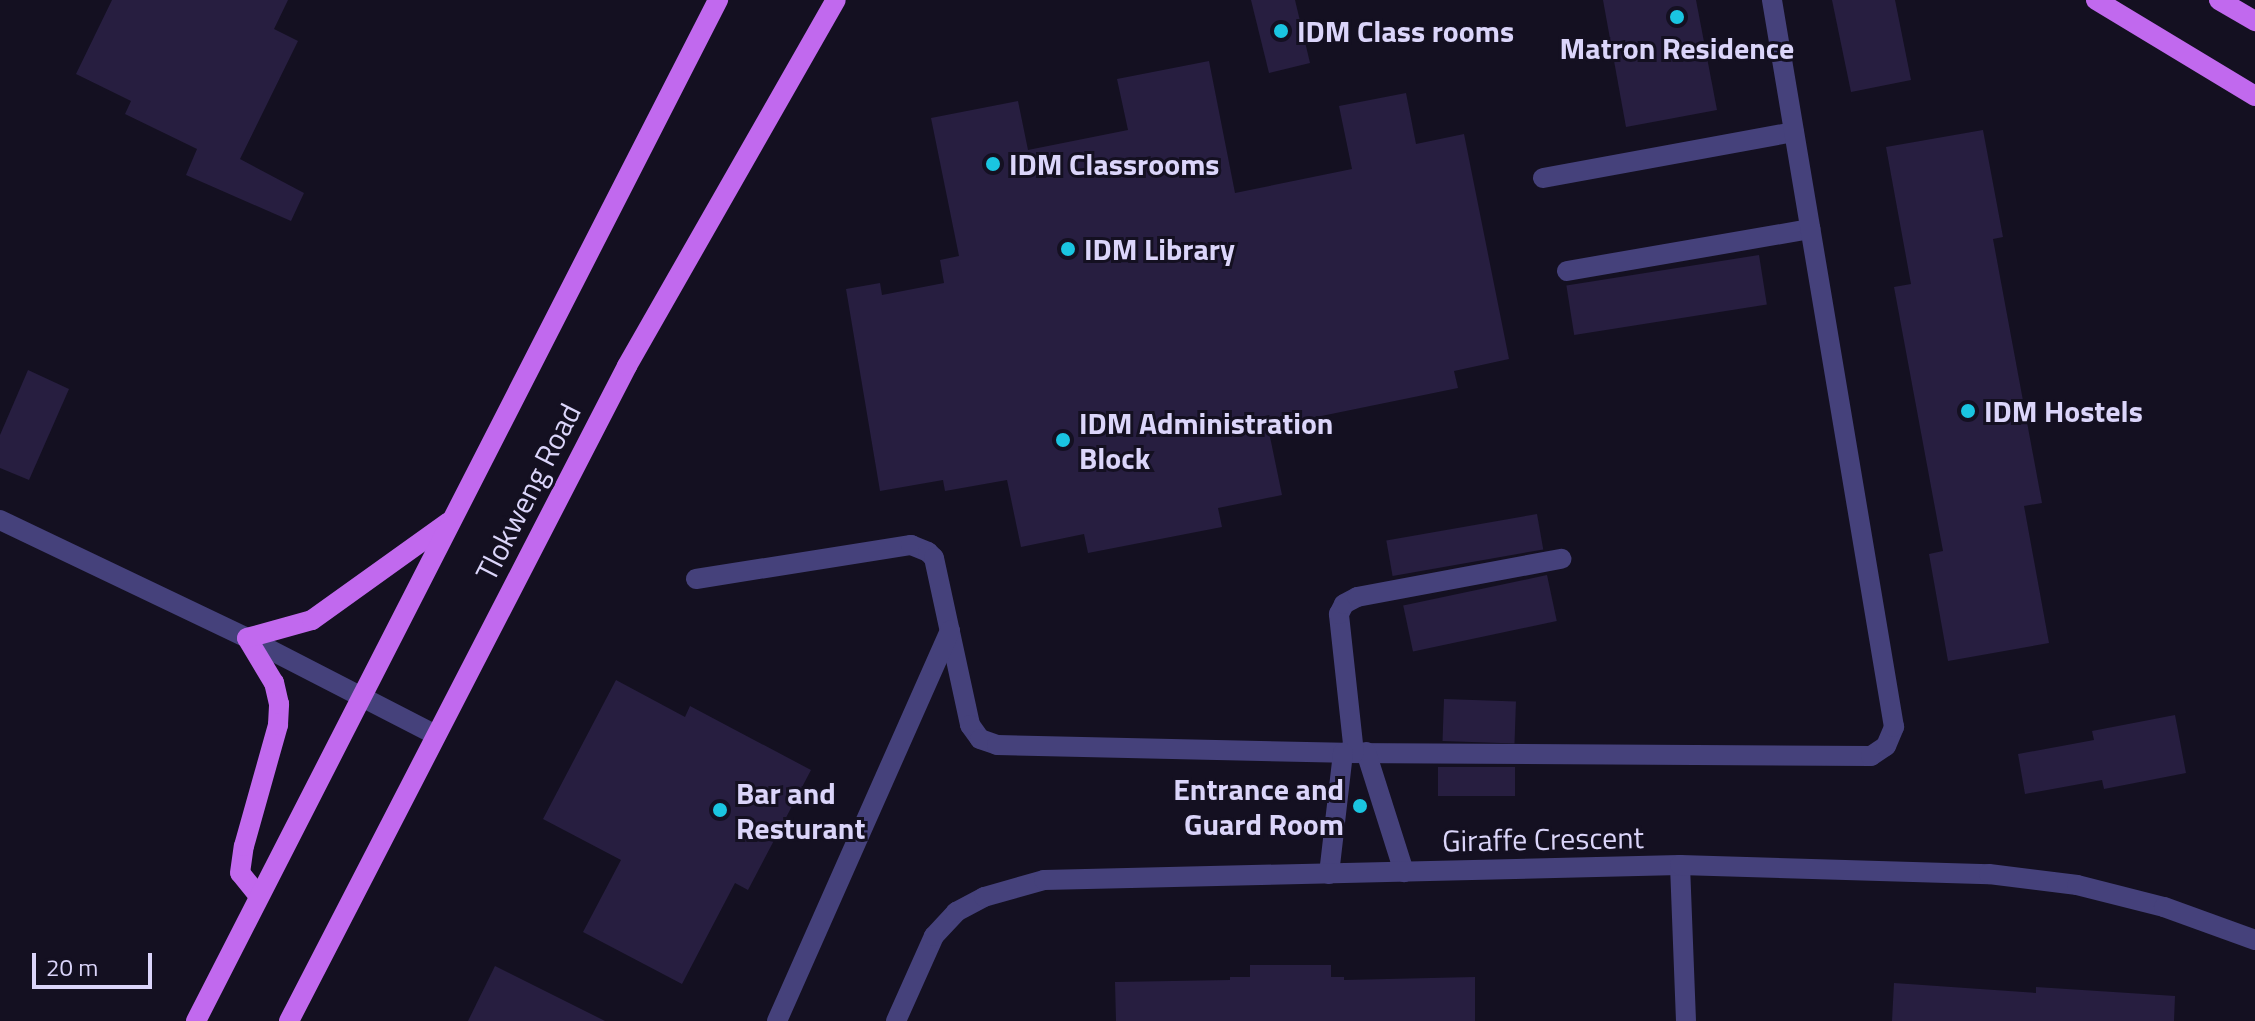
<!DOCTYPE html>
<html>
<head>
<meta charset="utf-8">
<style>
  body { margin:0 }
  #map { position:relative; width:2255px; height:1021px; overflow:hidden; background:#141021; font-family:"Titillium Web",sans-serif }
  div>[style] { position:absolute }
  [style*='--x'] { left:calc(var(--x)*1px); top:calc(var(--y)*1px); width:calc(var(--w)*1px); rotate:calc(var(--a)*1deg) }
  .building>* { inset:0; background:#271e40; transform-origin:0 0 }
  .minor>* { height:20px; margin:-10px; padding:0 10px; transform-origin:10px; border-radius:10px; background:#45417b }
  .major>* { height:20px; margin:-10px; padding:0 10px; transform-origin:10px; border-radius:10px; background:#c169ee }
  .dots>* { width:22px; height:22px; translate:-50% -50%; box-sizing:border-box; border:4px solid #141021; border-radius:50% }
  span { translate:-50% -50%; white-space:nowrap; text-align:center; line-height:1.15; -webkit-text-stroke:6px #141021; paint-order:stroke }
  .poi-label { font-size:30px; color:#dbd5fa; font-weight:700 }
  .left { translate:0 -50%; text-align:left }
  .right { translate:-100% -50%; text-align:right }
  .street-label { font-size:30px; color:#dbd5fa }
  .scale { position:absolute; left:32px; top:953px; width:120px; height:36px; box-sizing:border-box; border:4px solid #dbd5fa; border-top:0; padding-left:10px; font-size:24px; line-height:28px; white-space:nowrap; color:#dbd5fa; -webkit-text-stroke:6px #141021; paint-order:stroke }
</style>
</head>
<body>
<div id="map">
  <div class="building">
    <i style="clip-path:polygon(112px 0,288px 0,274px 29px,298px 41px,240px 159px,304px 193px,291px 221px,186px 175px,197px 149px,125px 114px,131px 101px,76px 74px)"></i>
    <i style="clip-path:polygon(1251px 0,1295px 0,1310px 63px,1269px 73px)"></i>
    <i style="clip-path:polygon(1603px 0,1696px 0,1717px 110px,1626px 127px)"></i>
    <i style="clip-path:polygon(1832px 0,1895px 0,1911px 80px,1851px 92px)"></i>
    <i style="clip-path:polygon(1209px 61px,1235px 193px,1352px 169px,1339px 106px,1406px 93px,1416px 144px,1464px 134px,1509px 359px,1454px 371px,1458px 388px,1268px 427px,1282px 495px,1218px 508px,1222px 527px,1088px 553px,1084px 534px,1021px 547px,1007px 480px,945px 491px,943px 480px,880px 491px,846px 289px,880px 283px,882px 295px,944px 283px,940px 260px,959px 256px,931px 118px,1018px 101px,1028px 150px,1128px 130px,1117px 79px)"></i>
    <i style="clip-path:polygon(1983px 130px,2003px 237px,1993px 239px,2042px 503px,2024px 506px,2049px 643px,1948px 661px,1929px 554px,1943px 551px,1894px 287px,1911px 284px,1886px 147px)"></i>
    <i style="left:1759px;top:255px;width:50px;height:195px;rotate:81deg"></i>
    <i style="clip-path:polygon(28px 370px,69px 389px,29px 480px,0 468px,0 435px)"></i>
    <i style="left:1537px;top:514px;width:36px;height:153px;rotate:80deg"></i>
    <i style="left:1547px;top:575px;width:47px;height:147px;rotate:78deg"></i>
    <i style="clip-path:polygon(616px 680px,685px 717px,690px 706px,811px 770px,748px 890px,735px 883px,682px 984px,583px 932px,621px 860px,543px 819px)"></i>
    <i style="left:1444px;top:699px;width:72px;height:42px;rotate:2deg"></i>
    <i style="clip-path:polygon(2175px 715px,2186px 773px,2104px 789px,2102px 780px,2025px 794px,2018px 754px,2094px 740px,2092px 731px)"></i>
    <i style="left:1438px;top:767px;width:77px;height:29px"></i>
    <i style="clip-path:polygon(1250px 965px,1331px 965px,1331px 977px,1344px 977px,1344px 980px,1475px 977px,1475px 1021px,1116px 1021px,1115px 982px,1230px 980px,1230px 977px,1250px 977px)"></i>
    <i style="clip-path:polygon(495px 966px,605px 1021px,468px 1021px)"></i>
    <i style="clip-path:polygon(1894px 983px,2036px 993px,2036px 987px,2175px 996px,2174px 1021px,1892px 1021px)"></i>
  </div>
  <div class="minor">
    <i style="--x:1543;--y:178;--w:255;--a:-10.4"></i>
    <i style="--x:1567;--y:271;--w:247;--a:-9.8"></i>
    <i style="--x:0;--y:520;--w:274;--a:25.5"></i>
    <i style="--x:247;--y:638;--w:212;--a:27.2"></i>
    <i style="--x:696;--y:579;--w:218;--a:-9"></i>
    <i style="--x:911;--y:545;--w:18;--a:22"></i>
    <i style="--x:928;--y:552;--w:8;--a:45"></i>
    <i style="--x:934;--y:558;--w:171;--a:77.8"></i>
    <i style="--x:970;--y:725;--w:17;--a:54"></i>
    <i style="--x:980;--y:739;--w:18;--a:19"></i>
    <i style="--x:997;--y:745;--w:346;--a:1.3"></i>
    <i style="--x:1343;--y:753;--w:528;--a:0.33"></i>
    <i style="--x:1871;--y:756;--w:18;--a:-34"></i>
    <i style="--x:1886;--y:746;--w:21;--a:-67"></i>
    <i style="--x:1894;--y:727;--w:737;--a:-99.53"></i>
    <i style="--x:1366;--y:752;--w:126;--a:72.4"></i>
    <i style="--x:1354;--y:753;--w:140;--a:-96.2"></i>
    <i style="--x:1339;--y:614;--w:11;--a:-63"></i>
    <i style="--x:1344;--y:604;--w:15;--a:-28"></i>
    <i style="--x:1357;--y:597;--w:208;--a:-10.6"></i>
    <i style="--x:1680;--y:865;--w:156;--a:87.8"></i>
    <i style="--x:1329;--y:874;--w:122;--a:-83.4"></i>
    <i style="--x:777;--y:1021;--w:427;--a:-66.1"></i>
    <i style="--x:896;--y:1021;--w:93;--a:-65.9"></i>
    <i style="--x:934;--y:936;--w:33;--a:-47"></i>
    <i style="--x:956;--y:912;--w:32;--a:-28"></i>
    <i style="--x:984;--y:897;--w:62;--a:-15.8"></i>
    <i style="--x:1044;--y:880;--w:636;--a:-1.35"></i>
    <i style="--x:1680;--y:865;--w:309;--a:1.7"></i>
    <i style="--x:1989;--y:874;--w:89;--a:7.1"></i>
    <i style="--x:2077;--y:885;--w:90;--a:14.2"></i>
    <i style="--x:2164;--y:907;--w:97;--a:19.9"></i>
  </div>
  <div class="major">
    <i style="--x:2096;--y:0;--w:186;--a:31.1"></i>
    <i style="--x:2219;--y:0;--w:42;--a:30.3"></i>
    <i style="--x:258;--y:895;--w:28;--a:-129"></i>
    <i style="--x:240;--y:873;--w:27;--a:-82"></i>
    <i style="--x:244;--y:846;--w:126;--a:-74.3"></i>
    <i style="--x:278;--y:725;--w:21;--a:-87"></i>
    <i style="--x:279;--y:704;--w:22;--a:-103"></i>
    <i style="--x:274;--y:683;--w:52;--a:-121"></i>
    <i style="--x:247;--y:638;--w:67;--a:-15.5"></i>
    <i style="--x:312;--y:620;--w:168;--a:-35.6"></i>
    <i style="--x:196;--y:1021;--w:1147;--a:-62.92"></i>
    <i style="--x:289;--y:1021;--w:737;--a:-62.7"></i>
    <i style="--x:627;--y:366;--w:421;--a:-60.3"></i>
  </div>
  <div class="dots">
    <i style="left:1677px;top:17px;background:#1ac5e1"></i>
    <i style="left:1281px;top:31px;background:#1ac5e1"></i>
    <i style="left:993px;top:164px;background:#1ac5e1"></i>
    <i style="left:1068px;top:249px;background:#1ac5e1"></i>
    <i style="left:1968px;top:411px;background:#1ac5e1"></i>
    <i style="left:1063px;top:440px;background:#1ac5e1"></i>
    <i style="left:1360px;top:806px;background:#1ac5e1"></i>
    <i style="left:720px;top:810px;background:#1ac5e1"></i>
  </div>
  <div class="poi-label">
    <span class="left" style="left:1297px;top:31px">IDM Class rooms</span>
    <span style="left:1677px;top:48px">Matron Residence</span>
    <span class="left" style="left:1009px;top:164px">IDM Classrooms</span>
    <span class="left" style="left:1084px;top:249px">IDM Library</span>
    <span class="left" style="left:1984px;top:411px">IDM Hostels</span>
    <span class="left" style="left:1079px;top:440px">IDM Administration<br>Block</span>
    <span class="right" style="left:1344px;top:806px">Entrance and<br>Guard Room</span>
    <span class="left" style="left:736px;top:810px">Bar and<br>Resturant</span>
  </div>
  <div class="street-label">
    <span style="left:528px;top:492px;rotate:-63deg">Tlokweng Road</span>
    <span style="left:1543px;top:839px;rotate:-1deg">Giraffe Crescent</span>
  </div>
  <div class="scale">20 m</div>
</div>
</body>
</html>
